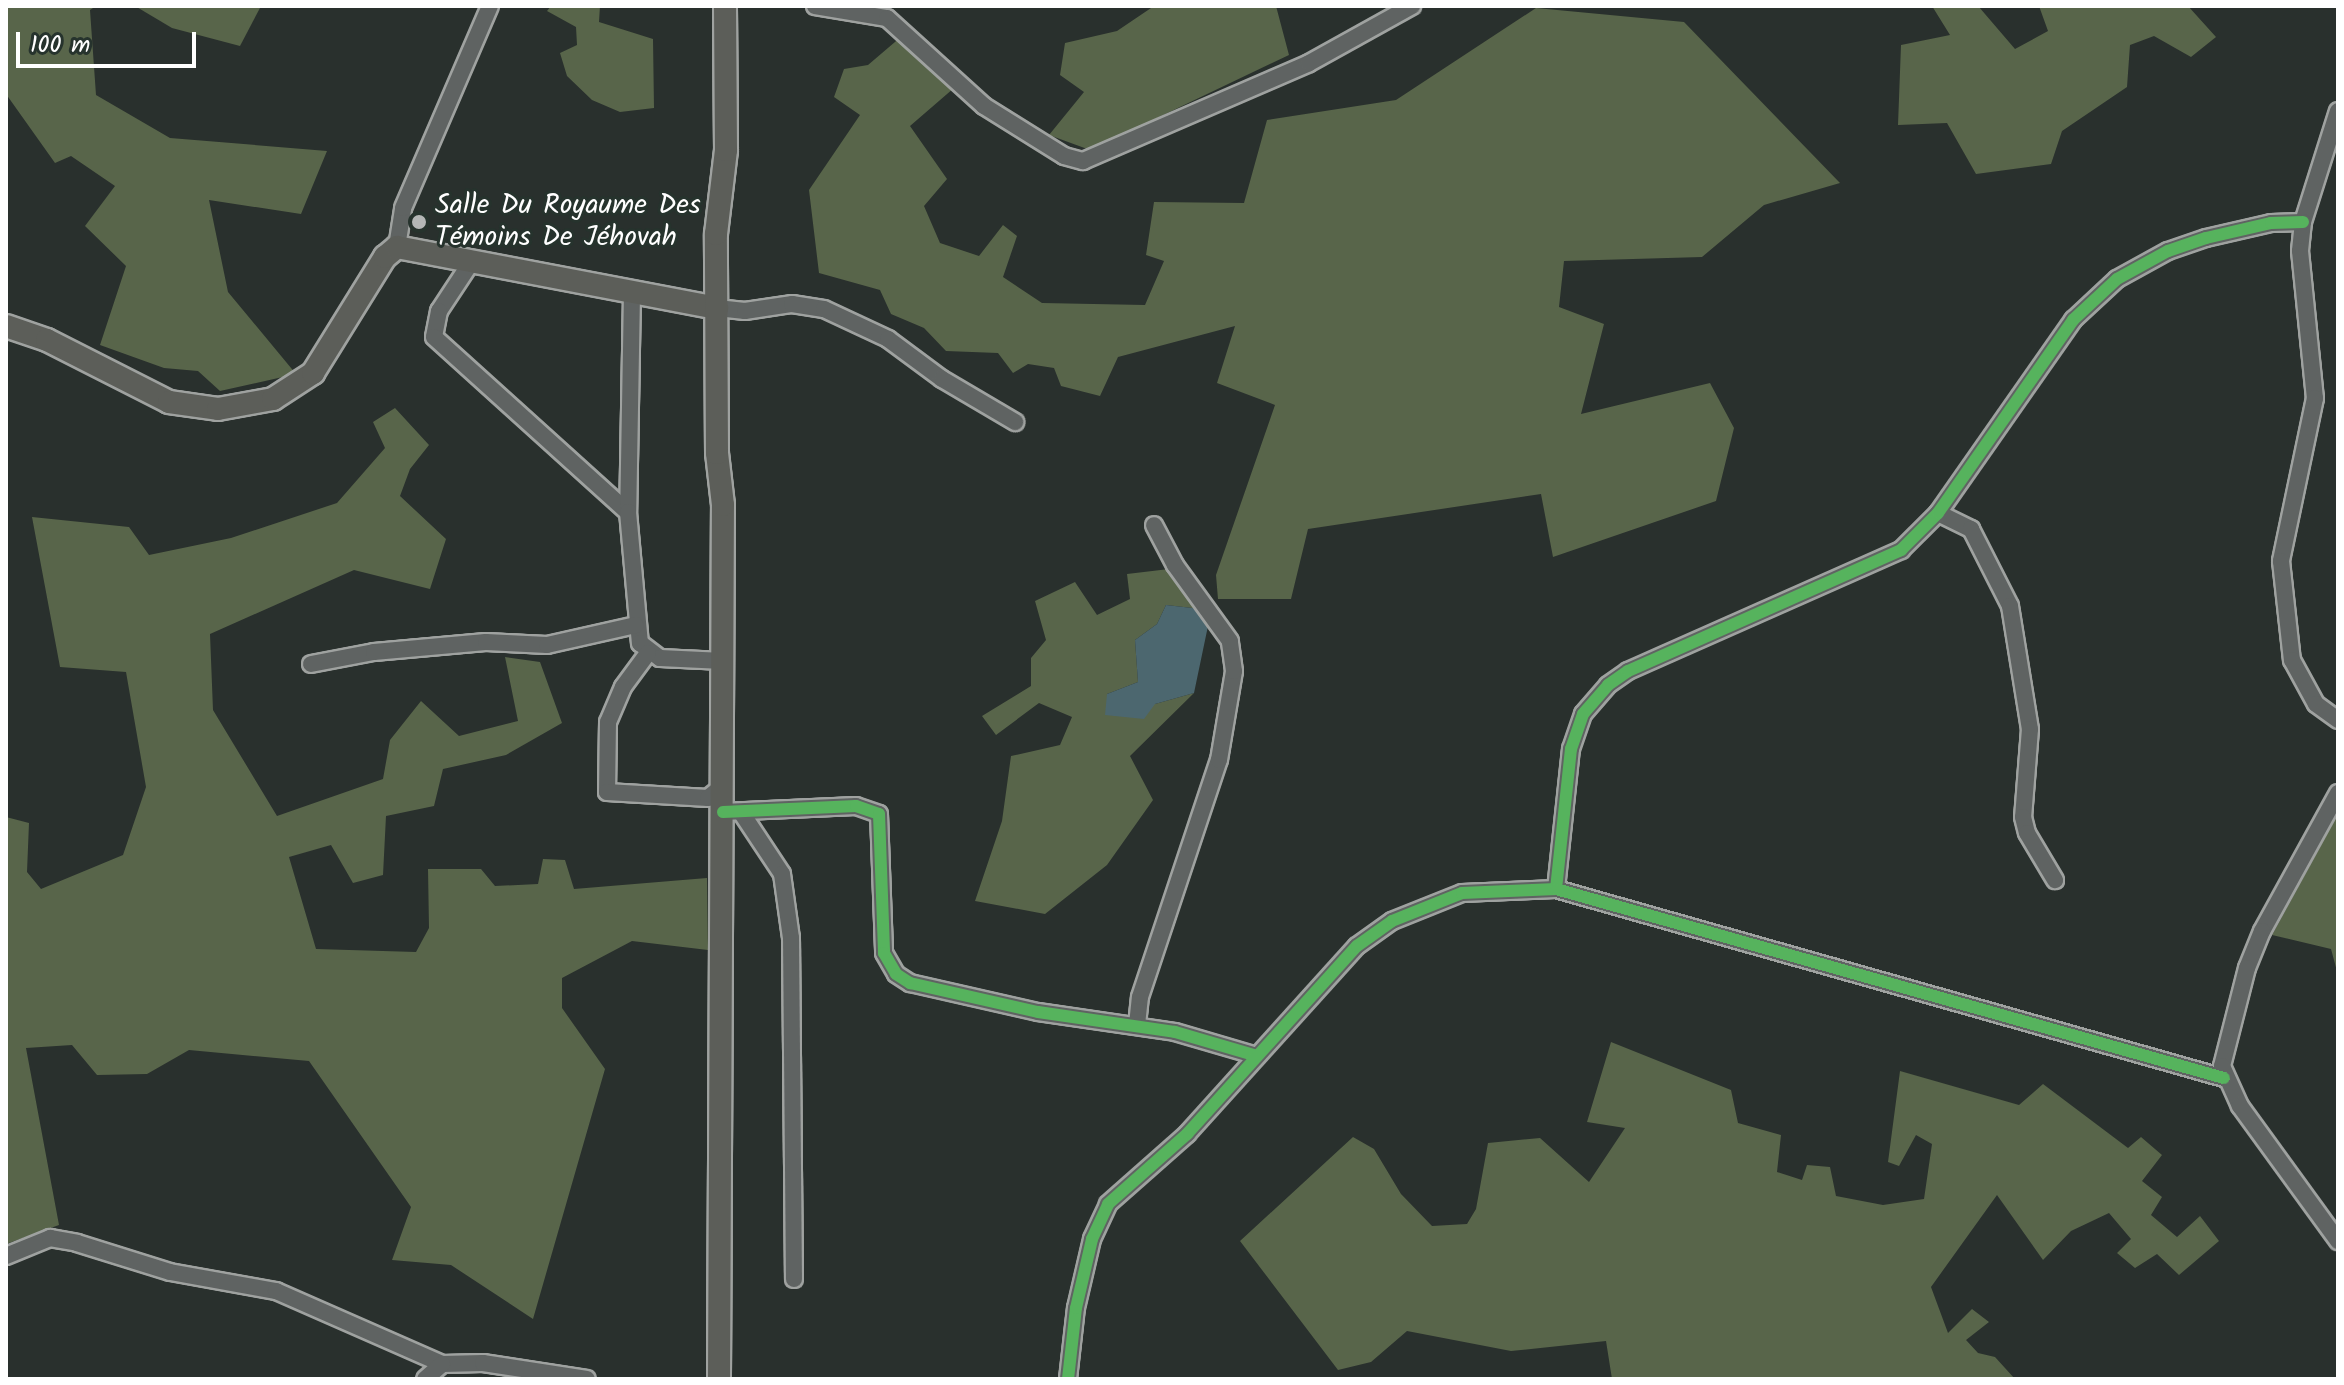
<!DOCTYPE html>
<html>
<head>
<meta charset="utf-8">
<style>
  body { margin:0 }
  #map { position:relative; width:2344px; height:1385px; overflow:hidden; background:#29302d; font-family:Kalam,sans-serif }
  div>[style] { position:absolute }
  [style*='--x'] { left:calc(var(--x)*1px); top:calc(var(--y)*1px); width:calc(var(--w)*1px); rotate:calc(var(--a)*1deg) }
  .green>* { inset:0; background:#58654a }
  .water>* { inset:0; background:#4c676f }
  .roads { filter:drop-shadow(2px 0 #9fa2a0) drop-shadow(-2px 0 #9fa2a0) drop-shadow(0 2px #9fa2a0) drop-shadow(0 -2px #9fa2a0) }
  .minor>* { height:16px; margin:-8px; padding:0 8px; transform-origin:8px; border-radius:8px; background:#5f6362 }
  .major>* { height:22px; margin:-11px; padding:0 11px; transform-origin:11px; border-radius:11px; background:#5c5e59 }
  .cycleway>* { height:12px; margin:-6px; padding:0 6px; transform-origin:6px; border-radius:6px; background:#56b35d }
  .dots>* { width:22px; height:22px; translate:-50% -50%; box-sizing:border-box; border:4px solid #26332d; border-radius:50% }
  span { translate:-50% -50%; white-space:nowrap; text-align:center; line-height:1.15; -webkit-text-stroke:6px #26332d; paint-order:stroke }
  .poi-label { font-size:28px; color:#fff }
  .left { translate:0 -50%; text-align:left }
  .frame { position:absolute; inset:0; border:8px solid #fff; pointer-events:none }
  .scale { position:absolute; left:16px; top:32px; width:180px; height:36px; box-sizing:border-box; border:4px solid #fff; border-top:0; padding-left:10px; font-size:24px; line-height:28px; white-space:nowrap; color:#fff; -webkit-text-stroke:6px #26332d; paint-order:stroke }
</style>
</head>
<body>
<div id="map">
  <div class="green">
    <i style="clip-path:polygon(6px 6px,96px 6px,90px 10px,96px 95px,170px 138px,327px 151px,301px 214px,209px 200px,228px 292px,296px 374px,220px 391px,198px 371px,164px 368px,100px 345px,126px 266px,85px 226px,115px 186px,71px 156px,55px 163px,6px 94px)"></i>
    <i style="clip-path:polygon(135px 6px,261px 6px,240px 46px,172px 28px)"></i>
    <i style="clip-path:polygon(551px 6px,600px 6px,599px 22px,653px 39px,654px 108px,620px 112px,592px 100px,567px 76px,560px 53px,577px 45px,576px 27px,547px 11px)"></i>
    <i style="clip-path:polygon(1154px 6px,1276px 6px,1289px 55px,1090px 150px,1049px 135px,1084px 92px,1060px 75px,1065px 43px,1117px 31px)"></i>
    <i style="clip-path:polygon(1932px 6px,1979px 7px,2015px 49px,2048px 31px,2039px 6px,2188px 6px,2216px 37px,2191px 57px,2154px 36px,2130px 45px,2127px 87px,2062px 131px,2051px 164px,1976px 174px,1947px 123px,1898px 125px,1901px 45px,1950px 35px)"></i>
    <i style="clip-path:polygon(1536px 8px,1684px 22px,1840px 183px,1764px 205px,1702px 257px,1564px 261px,1559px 307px,1604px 324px,1581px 414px,1710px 383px,1734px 428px,1716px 501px,1553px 557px,1541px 494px,1308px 529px,1291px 599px,1218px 599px,1216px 575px,1275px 405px,1217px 383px,1235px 326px,1118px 357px,1100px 396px,1061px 386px,1054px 368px,1028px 364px,1013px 373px,998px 353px,946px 351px,924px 328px,891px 314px,880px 290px,819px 273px,809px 190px,860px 115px,834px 97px,844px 69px,868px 65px,902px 36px,954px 88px,910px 126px,947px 179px,924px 206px,940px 243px,979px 256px,1003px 225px,1017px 236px,1003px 277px,1042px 303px,1145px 305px,1164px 261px,1146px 255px,1154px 202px,1244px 203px,1267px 120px,1396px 100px)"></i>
    <i style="clip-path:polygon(395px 408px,429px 445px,410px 469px,400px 496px,446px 539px,430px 589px,354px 570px,210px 634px,213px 710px,277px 816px,383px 779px,390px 740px,421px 701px,459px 736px,518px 721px,505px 657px,540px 662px,562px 723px,506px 755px,443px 769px,434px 806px,386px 816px,383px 875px,353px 883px,331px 845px,289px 857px,316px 949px,416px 952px,429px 928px,428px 869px,481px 869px,495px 886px,538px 884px,543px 859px,565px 860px,574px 889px,707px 878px,708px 950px,632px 941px,562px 978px,562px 1008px,605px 1069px,533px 1319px,451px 1265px,392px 1260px,411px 1207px,309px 1061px,189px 1050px,147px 1074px,97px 1075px,72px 1045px,26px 1048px,59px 1225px,6px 1244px,6px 817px,29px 823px,27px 872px,41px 889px,123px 855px,146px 787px,126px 672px,60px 667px,32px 517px,129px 527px,149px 555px,231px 538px,337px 503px,385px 448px,373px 422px)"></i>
    <i style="clip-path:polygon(1169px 569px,1201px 609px,1166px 605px,1157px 624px,1135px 640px,1138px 682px,1107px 694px,1155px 704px,1194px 693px,1130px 756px,1153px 800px,1107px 865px,1045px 914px,975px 901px,1002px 821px,1011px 756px,1060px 745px,1072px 717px,1039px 703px,996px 735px,982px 716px,1031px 686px,1031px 658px,1046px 640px,1035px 601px,1075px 582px,1097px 615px,1130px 599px,1127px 574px)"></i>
    <i style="clip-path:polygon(2338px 814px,2338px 975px,2331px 949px,2272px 935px)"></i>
    <i style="clip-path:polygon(1611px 1042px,1731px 1090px,1738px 1123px,1781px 1135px,1777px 1172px,1802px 1180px,1807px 1165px,1830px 1167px,1836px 1196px,1883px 1205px,1924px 1199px,1932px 1144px,1916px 1135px,1899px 1166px,1888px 1162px,1900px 1071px,2019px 1105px,2043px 1084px,2128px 1148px,2141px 1137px,2162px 1155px,2142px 1181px,2162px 1197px,2151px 1215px,2177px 1237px,2200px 1216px,2219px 1241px,2179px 1275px,2157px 1254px,2135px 1268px,2117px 1253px,2131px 1239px,2109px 1213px,2071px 1231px,2043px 1260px,1997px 1195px,1931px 1287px,1948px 1333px,1972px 1309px,1989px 1322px,1966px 1340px,1978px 1353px,1995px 1357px,2015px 1379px,1612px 1379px,1606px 1341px,1511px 1351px,1407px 1331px,1371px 1362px,1338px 1370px,1240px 1241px,1353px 1137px,1374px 1149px,1401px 1194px,1432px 1226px,1467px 1224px,1476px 1209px,1488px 1143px,1540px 1138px,1589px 1182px,1625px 1128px,1587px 1122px)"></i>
  </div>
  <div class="water">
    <i style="clip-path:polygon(1166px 605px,1201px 609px,1208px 626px,1194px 693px,1155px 704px,1144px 719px,1105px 715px,1107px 694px,1138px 682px,1135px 640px,1157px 624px)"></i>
  </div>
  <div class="roads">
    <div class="minor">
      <i style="--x:815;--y:6;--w:73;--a:9.5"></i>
      <i style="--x:887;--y:18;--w:131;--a:42.2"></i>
      <i style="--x:984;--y:106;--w:94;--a:32"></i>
      <i style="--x:1064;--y:156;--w:20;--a:15"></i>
      <i style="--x:1083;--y:161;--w:246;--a:-23.4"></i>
      <i style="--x:1309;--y:63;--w:118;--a:-29"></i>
      <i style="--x:2338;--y:111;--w:116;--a:107.5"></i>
      <i style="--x:2303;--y:222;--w:29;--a:96"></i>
      <i style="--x:2300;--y:251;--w:148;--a:84.2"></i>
      <i style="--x:2315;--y:398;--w:167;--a:101.8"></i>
      <i style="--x:2281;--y:561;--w:100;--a:83.7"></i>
      <i style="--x:2292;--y:660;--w:50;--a:61.4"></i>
      <i style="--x:2316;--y:704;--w:27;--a:36"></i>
      <i style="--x:397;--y:247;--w:39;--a:-81"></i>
      <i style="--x:403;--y:208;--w:220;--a:-66.7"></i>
      <i style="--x:472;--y:261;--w:60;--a:123.4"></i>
      <i style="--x:439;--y:311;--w:26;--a:101"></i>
      <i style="--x:434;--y:337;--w:261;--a:42.1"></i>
      <i style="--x:632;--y:293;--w:219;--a:91"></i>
      <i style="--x:628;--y:512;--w:132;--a:84.8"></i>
      <i style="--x:640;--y:643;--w:25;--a:37"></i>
      <i style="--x:660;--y:658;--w:63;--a:2.7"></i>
      <i style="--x:717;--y:308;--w:28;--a:6"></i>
      <i style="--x:745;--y:311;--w:48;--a:-8.5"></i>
      <i style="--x:792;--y:304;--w:32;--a:9"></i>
      <i style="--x:824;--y:309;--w:71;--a:25.1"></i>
      <i style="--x:888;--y:339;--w:67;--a:36.5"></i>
      <i style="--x:942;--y:379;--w:85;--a:30.5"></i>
      <i style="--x:1938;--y:513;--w:37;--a:26"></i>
      <i style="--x:1971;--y:529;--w:86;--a:63.1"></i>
      <i style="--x:2010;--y:606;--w:125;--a:80.8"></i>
      <i style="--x:2030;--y:729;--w:88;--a:94.5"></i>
      <i style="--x:2023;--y:817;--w:16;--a:76"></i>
      <i style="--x:2027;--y:833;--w:55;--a:59.2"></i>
      <i style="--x:648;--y:653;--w:42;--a:126.3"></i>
      <i style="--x:623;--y:687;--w:38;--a:113"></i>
      <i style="--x:608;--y:722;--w:70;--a:90.8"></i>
      <i style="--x:607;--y:792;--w:101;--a:3.4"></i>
      <i style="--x:708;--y:798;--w:19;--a:-39"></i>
      <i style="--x:311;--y:664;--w:64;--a:-10.8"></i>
      <i style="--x:374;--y:652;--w:112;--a:-5.1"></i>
      <i style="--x:486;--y:642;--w:61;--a:2.8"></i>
      <i style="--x:547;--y:645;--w:91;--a:-12.7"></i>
      <i style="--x:2338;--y:793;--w:158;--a:118.8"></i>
      <i style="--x:2262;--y:931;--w:40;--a:112"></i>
      <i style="--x:2247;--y:968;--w:101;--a:104.3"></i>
      <i style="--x:2222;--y:1066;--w:44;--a:65.8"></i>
      <i style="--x:2240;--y:1106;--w:167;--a:54"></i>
      <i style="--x:723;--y:812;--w:133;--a:-2.6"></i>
      <i style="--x:856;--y:806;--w:24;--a:19"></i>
      <i style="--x:879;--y:814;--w:139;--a:87.9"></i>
      <i style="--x:884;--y:953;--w:24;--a:60"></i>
      <i style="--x:896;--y:974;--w:17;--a:33"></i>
      <i style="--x:910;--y:983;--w:131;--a:12.8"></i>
      <i style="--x:1038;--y:1012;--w:138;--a:8.3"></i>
      <i style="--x:1175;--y:1032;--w:85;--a:16.3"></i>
      <i style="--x:741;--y:812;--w:74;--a:56.5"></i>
      <i style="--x:782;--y:874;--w:65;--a:82"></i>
      <i style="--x:791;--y:938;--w:341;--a:89.5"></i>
      <i style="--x:1556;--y:889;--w:141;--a:-83.9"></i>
      <i style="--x:1571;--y:749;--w:37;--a:-71"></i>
      <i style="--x:1583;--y:714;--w:38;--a:-49"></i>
      <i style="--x:1608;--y:685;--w:24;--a:-35"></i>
      <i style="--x:1628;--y:671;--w:299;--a:-23.9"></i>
      <i style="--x:1901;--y:550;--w:52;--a:-45"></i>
      <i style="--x:1938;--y:513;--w:236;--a:-55"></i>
      <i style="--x:2073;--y:320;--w:60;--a:-43"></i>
      <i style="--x:2117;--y:279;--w:58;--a:-28.8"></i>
      <i style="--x:2168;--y:251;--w:40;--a:-18.9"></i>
      <i style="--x:2206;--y:238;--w:67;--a:-13"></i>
      <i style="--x:2271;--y:223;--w:32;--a:-2"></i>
      <i style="--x:1137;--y:1025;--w:28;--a:-84"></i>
      <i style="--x:1140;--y:997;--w:250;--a:-71.6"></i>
      <i style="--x:1219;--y:760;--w:90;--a:-80.4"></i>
      <i style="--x:1234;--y:671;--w:30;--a:-98"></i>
      <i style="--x:1230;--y:641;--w:94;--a:-125.9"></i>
      <i style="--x:1175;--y:565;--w:45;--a:-117.7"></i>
      <i style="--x:6;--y:1256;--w:48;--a:-22.2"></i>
      <i style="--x:50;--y:1238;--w:27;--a:10"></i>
      <i style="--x:77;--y:1243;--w:97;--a:17.3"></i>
      <i style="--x:170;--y:1272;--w:108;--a:10.2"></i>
      <i style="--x:276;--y:1291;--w:181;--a:23.7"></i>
      <i style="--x:442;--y:1364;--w:41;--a:-1.4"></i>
      <i style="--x:483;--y:1363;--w:105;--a:8.7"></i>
      <i style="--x:425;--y:1379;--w:23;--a:-41"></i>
      <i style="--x:1068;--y:1379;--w:71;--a:-83.6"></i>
      <i style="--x:1076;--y:1308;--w:71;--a:-76.9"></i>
      <i style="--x:1092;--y:1239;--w:38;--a:-65"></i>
      <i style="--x:1108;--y:1204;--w:106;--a:-41.5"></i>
      <i style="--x:1187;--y:1134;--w:253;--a:-47.9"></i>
      <i style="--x:1357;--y:946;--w:43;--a:-35.5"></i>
      <i style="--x:1392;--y:921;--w:75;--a:-21.8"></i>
      <i style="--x:1462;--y:893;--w:94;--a:-2.4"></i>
      <i style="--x:1556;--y:889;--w:694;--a:15.8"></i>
    </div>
    <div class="major">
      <i style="--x:6;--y:326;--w:43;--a:18.9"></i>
      <i style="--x:47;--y:340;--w:137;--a:26.9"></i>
      <i style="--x:169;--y:402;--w:49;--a:8.1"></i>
      <i style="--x:218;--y:409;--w:56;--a:-10.3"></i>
      <i style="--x:273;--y:399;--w:48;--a:-33"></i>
      <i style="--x:313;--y:373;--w:137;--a:-58.2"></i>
      <i style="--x:385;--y:257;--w:16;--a:-40"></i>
      <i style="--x:397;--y:247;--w:326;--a:10.8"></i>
      <i style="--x:719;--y:1379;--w:874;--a:-89.74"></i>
      <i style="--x:723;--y:505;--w:52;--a:-96.6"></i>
      <i style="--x:717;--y:453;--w:219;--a:-90.3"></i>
      <i style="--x:716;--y:234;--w:85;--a:-83.2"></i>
      <i style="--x:726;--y:150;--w:144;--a:-90.4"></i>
    </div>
  </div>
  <div class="cycleway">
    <i style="--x:723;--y:812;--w:133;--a:-2.6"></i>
    <i style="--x:856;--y:806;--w:24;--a:19"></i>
    <i style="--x:879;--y:814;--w:139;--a:87.9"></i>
    <i style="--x:884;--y:953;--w:24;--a:60"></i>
    <i style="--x:896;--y:974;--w:17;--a:33"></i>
    <i style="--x:910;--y:983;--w:131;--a:12.8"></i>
    <i style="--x:1038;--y:1012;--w:138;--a:8.3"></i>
    <i style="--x:1175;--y:1032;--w:85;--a:16.3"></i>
    <i style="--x:1556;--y:889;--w:141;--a:-83.9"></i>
    <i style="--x:1571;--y:749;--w:37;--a:-71"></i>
    <i style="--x:1583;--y:714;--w:38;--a:-49"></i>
    <i style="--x:1608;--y:685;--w:24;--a:-35"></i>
    <i style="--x:1628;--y:671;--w:299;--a:-23.9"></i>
    <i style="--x:1901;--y:550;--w:52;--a:-45"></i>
    <i style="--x:1938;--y:513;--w:236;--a:-55"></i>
    <i style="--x:2073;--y:320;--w:60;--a:-43"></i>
    <i style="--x:2117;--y:279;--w:58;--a:-28.8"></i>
    <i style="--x:2168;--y:251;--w:40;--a:-18.9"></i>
    <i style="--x:2206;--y:238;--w:67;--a:-13"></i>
    <i style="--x:2271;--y:223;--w:32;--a:-2"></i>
    <i style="--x:1068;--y:1379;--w:71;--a:-83.6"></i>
    <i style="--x:1076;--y:1308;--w:71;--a:-76.9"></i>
    <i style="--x:1092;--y:1239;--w:38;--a:-65"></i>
    <i style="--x:1108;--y:1204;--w:106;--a:-41.5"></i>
    <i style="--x:1187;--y:1134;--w:253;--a:-47.9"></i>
    <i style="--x:1357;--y:946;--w:43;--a:-35.5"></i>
    <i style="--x:1392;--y:921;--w:75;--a:-21.8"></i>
    <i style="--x:1462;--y:893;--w:94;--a:-2.4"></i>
    <i style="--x:1556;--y:889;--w:694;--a:15.8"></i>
  </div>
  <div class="dots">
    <i style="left:419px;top:222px;background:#b4b7b6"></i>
  </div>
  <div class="poi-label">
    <span class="left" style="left:435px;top:222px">Salle Du Royaume Des<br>Témoins De Jéhovah</span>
  </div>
  <div class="frame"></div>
  <div class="scale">100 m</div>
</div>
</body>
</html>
